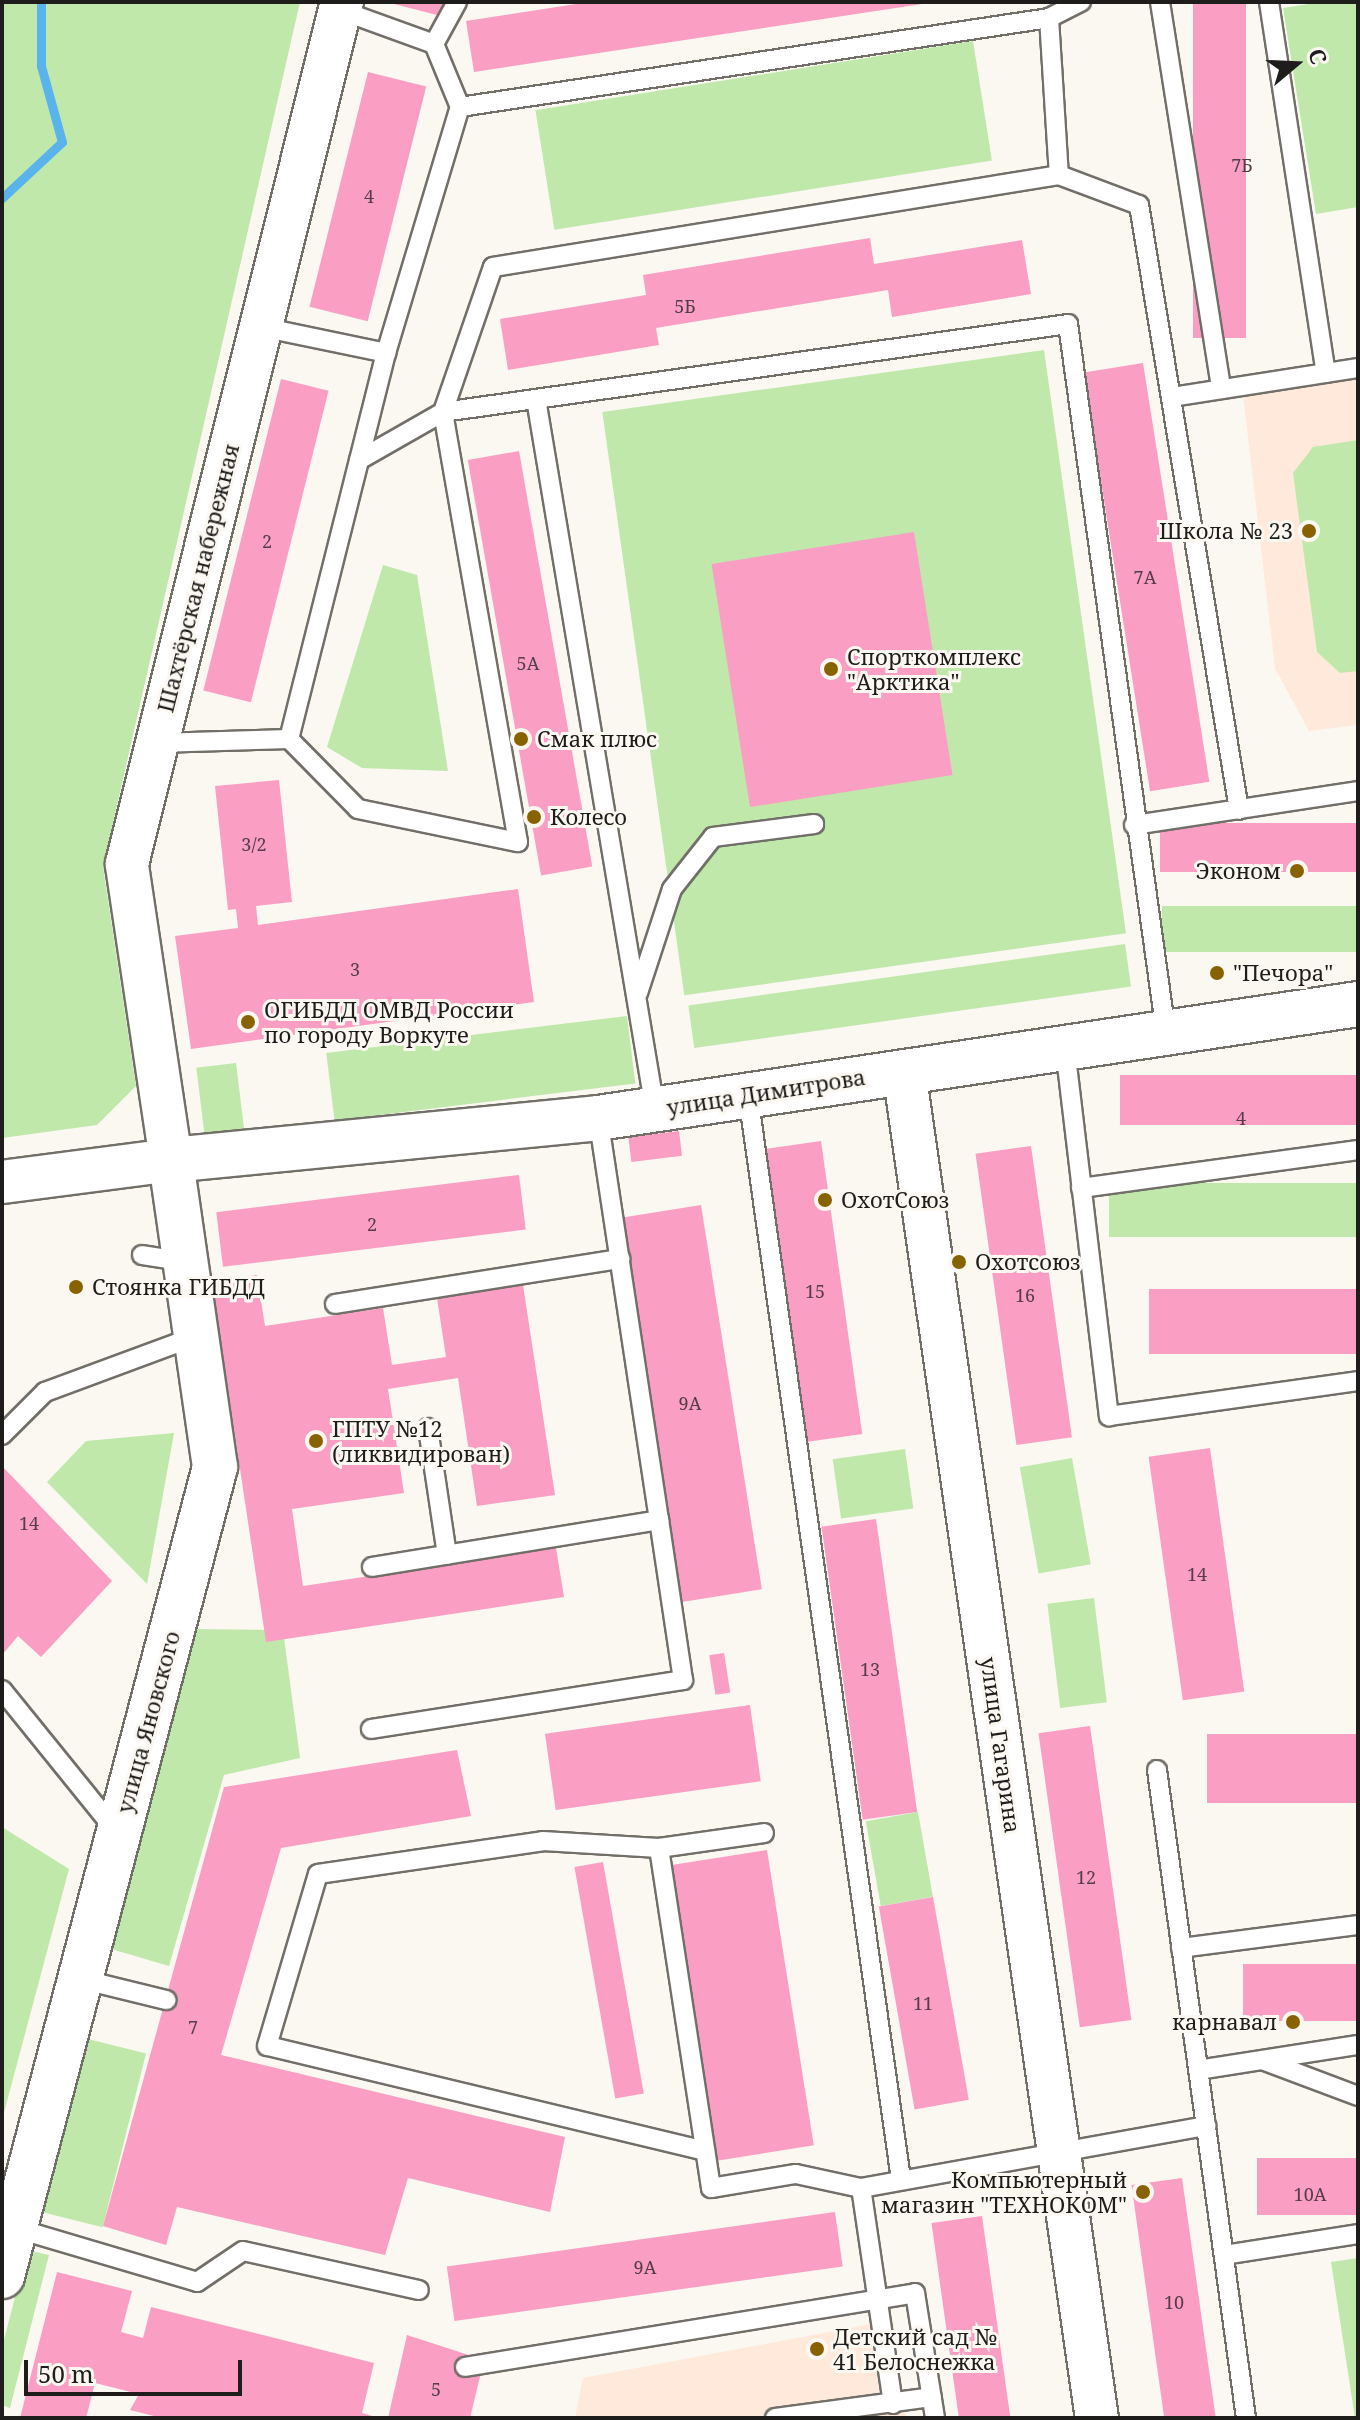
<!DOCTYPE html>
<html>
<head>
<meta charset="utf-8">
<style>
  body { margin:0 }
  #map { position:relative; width:1360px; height:2420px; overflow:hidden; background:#fbf7f1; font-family:"Noto Serif",serif }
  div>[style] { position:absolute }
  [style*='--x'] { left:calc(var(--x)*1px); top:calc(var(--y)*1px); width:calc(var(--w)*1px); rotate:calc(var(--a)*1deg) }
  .education>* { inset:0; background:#fee9db }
  .green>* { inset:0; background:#bfe8aa; transform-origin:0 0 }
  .stream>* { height:9px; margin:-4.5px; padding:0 4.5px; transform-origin:4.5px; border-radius:4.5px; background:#5ab4ec }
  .building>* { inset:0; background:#fa9ec4; transform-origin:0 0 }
  .roads { filter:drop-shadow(2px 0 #726f69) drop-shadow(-2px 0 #726f69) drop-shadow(0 2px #726f69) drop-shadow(0 -2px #726f69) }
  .service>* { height:18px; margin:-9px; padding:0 9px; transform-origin:9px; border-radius:9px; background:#fff }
  .tertiary>* { height:42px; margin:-21px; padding:0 21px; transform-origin:21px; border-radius:21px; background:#fff }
  .secondary>* { height:44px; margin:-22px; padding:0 22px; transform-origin:22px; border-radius:22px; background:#fff }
  .dots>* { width:22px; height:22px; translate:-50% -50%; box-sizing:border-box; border:4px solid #fbf7f1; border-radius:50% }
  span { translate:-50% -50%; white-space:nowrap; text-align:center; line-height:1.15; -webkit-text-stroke:6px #fbf7f1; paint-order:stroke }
  .number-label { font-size:18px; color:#553d45 }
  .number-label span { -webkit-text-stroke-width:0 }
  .poi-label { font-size:22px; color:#1e1d1b }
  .right { translate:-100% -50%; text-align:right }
  .left { translate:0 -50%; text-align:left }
  .street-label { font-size:22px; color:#1e1d1b }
  .frame { position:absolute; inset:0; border:4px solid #1e1d1b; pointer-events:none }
  .north { position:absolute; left:1256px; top:24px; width:80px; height:80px; -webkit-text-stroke:6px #fbf7f1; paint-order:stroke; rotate:71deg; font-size:22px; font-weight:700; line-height:32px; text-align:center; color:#1e1d1b }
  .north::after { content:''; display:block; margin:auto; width:28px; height:36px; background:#1e1d1b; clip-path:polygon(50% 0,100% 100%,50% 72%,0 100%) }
  .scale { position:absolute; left:24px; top:2360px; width:218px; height:36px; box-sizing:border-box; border:4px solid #1e1d1b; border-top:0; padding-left:10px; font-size:24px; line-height:28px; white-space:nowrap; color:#1e1d1b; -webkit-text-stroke:6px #fbf7f1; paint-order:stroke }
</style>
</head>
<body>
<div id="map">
  <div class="education">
    <i style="clip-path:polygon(1358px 378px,1358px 725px,1309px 731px,1275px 668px,1243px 394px)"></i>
    <i style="clip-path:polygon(893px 2320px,906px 2418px,575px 2418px,583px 2378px)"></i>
  </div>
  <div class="green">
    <i style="clip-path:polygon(2px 2px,300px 2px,103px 867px,136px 1086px,97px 1125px,2px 1138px)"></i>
    <i style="clip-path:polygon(1321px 2px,1358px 2px,1358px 207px,1316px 214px,1283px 8px)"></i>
    <i style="left:973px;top:41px;width:121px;height:443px;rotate:81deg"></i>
    <i style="left:1044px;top:350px;width:589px;height:446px;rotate:82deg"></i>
    <i style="clip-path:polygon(1358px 440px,1358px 671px,1340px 673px,1317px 652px,1293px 473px,1313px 447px)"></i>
    <i style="clip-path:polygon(383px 565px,417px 575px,448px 771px,362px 768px,327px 747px)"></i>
    <i style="left:1358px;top:906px;width:46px;height:196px;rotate:90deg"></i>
    <i style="left:1125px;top:944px;width:43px;height:441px;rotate:82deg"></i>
    <i style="left:627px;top:1016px;width:68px;height:303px;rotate:83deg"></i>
    <i style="left:236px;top:1063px;width:70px;height:40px;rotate:83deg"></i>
    <i style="left:1358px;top:1183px;width:54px;height:249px;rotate:90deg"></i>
    <i style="clip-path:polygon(174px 1433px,147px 1584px,47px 1482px,86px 1441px)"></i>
    <i style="left:905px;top:1449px;width:60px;height:73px;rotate:82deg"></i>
    <i style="left:1072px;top:1458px;width:108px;height:53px;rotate:80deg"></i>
    <i style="left:1094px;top:1598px;width:105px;height:47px;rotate:83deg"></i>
    <i style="clip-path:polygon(188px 1629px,283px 1630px,300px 1758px,224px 1775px,169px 1966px,101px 1946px)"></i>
    <i style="left:918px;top:1812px;width:86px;height:53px;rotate:80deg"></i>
    <i style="clip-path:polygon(2px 1827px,69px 1869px,2px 2120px)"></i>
    <i style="left:80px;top:2037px;width:68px;height:179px;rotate:14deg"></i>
    <i style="clip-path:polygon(27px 2250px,49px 2255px,10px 2408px,2px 2405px,2px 2348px)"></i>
    <i style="clip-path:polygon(1358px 2258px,1358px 2418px,1355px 2418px,1331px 2262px)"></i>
  </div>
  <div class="stream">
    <i style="--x:2;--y:198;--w:82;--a:-43"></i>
    <i style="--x:62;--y:142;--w:79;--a:-105.4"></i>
    <i style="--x:41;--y:66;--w:64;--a:-90"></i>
  </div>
  <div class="building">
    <i style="clip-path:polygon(386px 2px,449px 2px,445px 17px)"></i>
    <i style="clip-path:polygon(589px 2px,922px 2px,922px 4px,474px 72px,466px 21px)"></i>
    <i style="left:1193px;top:2px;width:53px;height:336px"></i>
    <i style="left:368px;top:72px;width:60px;height:242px;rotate:14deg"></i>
    <i style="clip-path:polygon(870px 238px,874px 264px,1022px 240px,1031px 294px,892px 317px,888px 290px,656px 328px,659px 345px,508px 370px,500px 319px,646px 295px,643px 275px)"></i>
    <i style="left:1143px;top:363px;width:424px;height:60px;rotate:81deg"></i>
    <i style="left:281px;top:379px;width:49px;height:321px;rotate:14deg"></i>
    <i style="left:519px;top:451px;width:422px;height:52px;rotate:80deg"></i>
    <i style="left:914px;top:532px;width:246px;height:205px;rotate:81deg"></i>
    <i style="clip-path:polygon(279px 780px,292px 902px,256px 906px,258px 925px,518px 889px,534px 1002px,191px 1049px,175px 936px,238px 928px,236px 909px,228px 910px,215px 786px)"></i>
    <i style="left:1358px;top:823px;width:49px;height:198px;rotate:90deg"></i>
    <i style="left:1358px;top:1075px;width:50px;height:238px;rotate:90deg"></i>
    <i style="left:679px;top:1131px;width:25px;height:51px;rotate:83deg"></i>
    <i style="left:821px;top:1141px;width:296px;height:55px;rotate:82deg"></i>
    <i style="left:1031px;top:1146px;width:294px;height:56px;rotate:82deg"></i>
    <i style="left:519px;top:1175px;width:55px;height:305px;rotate:83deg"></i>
    <i style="left:701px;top:1205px;width:389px;height:81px;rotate:81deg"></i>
    <i style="clip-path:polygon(257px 1275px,265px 1326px,383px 1308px,392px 1365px,446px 1357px,437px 1298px,523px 1285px,555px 1495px,477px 1506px,458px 1378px,388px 1389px,404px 1493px,292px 1509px,303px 1586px,556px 1548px,564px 1597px,266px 1642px,212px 1282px)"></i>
    <i style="left:1358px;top:1289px;width:65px;height:209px;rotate:90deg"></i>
    <i style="left:1210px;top:1448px;width:246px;height:62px;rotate:82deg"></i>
    <i style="clip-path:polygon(2px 1466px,112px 1581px,41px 1657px,18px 1636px,2px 1655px)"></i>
    <i style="left:876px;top:1519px;width:296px;height:55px;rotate:82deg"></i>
    <i style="left:724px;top:1653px;width:40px;height:15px;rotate:81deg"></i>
    <i style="left:750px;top:1705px;width:77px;height:207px;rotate:82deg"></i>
    <i style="left:1090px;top:1726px;width:297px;height:52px;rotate:82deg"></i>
    <i style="left:1358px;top:1734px;width:69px;height:151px;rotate:90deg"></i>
    <i style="clip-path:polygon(457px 1750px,471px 1816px,281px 1848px,221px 2055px,565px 2137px,550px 2212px,408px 2178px,385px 2255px,177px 2207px,166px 2245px,103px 2226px,224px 1787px)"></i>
    <i style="left:767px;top:1850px;width:299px;height:98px;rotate:81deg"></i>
    <i style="left:603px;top:1862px;width:235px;height:29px;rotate:80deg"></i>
    <i style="left:933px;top:1897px;width:206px;height:55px;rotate:80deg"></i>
    <i style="left:1358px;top:1964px;width:57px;height:115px;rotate:90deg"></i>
    <i style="left:1358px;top:2158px;width:57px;height:101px;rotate:90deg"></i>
    <i style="left:1182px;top:2178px;width:243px;height:51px;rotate:82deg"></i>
    <i style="left:835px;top:2212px;width:55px;height:392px;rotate:82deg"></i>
    <i style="left:982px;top:2216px;width:204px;height:51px;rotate:82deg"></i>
    <i style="clip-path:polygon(57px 2272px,132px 2291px,121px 2332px,143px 2338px,151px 2307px,374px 2363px,362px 2413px,379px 2418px,162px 2418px,130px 2410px,139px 2394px,95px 2383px,86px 2418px,20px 2418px)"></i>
    <i style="clip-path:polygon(407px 2335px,484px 2360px,470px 2418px,388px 2418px)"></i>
  </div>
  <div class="roads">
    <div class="service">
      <i style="--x:1160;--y:2;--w:391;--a:81"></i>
      <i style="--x:1269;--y:2;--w:375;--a:81.3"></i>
      <i style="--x:1049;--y:18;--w:157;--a:86.4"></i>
      <i style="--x:434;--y:44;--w:48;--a:-61.3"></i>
      <i style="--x:460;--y:107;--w:596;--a:-8.59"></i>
      <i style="--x:1049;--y:18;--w:36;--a:-27"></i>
      <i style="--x:261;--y:327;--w:128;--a:11.7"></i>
      <i style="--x:1172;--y:397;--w:188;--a:-8.9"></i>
      <i style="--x:536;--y:399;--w:720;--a:80.49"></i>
      <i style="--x:359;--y:460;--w:97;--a:-29.7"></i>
      <i style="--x:443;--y:412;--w:631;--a:-8.01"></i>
      <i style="--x:1068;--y:324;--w:716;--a:82.13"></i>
      <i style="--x:289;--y:739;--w:398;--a:-75.9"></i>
      <i style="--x:386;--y:353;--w:257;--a:-73.3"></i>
      <i style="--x:460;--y:107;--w:68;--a:-112.4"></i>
      <i style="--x:434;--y:44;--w:100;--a:-160.1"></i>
      <i style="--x:157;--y:743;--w:132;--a:-1.7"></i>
      <i style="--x:289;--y:739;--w:98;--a:45.4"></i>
      <i style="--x:358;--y:809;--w:163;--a:11.7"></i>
      <i style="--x:518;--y:842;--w:436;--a:-99.9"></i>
      <i style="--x:443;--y:412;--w:153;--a:-71"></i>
      <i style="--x:493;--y:267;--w:573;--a:-9.23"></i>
      <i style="--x:1059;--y:175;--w:85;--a:20.6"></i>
      <i style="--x:1139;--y:205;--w:613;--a:80.61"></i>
      <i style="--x:1134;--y:825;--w:227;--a:-8.6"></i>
      <i style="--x:638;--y:993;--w:109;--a:-71.9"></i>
      <i style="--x:672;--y:889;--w:66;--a:-51.7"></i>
      <i style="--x:713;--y:837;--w:102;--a:-7.3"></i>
      <i style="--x:1065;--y:1048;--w:371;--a:83.2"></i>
      <i style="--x:1109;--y:1416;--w:251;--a:-8"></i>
      <i style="--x:748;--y:1095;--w:1096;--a:81.97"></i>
      <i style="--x:1081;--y:1188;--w:280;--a:-7.8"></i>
      <i style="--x:142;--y:1255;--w:45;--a:9"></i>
      <i style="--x:335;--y:1304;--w:289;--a:-9"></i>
      <i style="--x:428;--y:1428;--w:128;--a:81.5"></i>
      <i style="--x:2;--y:1435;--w:61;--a:-45"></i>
      <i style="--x:45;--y:1392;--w:161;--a:-20.3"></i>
      <i style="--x:372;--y:1567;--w:291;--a:-9.3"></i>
      <i style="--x:659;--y:1520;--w:407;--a:-98.6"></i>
      <i style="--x:2;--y:1690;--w:183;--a:51"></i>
      <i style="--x:371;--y:1729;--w:316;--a:-8.9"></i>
      <i style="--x:683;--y:1680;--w:162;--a:-98.5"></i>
      <i style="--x:1157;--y:1770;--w:654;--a:82.18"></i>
      <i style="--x:659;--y:1848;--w:344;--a:81.3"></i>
      <i style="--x:711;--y:2188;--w:86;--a:-9.4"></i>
      <i style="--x:796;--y:2174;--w:66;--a:12.2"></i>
      <i style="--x:1181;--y:1948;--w:178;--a:-7.4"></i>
      <i style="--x:80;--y:1979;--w:89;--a:13.7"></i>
      <i style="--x:1265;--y:2061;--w:99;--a:20.6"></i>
      <i style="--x:1198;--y:2070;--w:162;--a:-8.9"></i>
      <i style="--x:705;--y:2151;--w:450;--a:-166.5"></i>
      <i style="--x:267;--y:2046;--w:179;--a:-73.5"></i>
      <i style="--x:318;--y:1874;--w:227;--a:-8.3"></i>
      <i style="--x:543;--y:1841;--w:116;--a:3.5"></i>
      <i style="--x:659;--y:1848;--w:106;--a:-8.1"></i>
      <i style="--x:15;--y:2228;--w:190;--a:16.5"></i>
      <i style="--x:197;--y:2282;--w:55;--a:-34"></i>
      <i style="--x:243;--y:2251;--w:180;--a:12.5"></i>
      <i style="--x:1224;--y:2255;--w:136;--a:-8.9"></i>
      <i style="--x:465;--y:2367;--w:456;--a:-9.3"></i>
      <i style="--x:915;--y:2293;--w:127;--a:80.9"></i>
      <i style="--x:893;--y:2404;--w:218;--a:-98.4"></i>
      <i style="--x:861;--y:2188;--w:351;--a:-10.2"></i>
      <i style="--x:775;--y:2418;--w:158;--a:-7.6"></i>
    </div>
    <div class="tertiary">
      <i style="--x:904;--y:1071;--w:1361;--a:81.85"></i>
      <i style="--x:2;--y:1182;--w:170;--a:-7.4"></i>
      <i style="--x:171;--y:1160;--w:299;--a:-98.5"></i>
      <i style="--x:127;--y:864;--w:888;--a:-76"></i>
    </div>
    <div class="secondary">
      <i style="--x:2;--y:2276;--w:837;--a:-75.25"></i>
      <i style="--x:215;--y:1467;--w:310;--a:-98.2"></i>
      <i style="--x:171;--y:1160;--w:429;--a:-5.6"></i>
      <i style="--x:598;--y:1118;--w:769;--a:-8.53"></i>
    </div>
  </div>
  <div class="dots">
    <i style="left:1309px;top:531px;background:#896200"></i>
    <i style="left:831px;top:669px;background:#896200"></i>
    <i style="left:521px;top:739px;background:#896200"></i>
    <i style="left:534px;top:817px;background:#896200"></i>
    <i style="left:1297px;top:871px;background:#896200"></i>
    <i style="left:1217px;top:973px;background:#896200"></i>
    <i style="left:248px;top:1022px;background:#896200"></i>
    <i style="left:825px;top:1200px;background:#896200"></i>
    <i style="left:959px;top:1262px;background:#896200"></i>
    <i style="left:76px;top:1287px;background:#896200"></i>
    <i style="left:316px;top:1441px;background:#896200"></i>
    <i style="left:1293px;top:2022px;background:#896200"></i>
    <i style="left:1143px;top:2192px;background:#896200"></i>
    <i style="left:817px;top:2349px;background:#896200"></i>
  </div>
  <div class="number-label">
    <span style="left:1242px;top:165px">7Б</span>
    <span style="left:369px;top:196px">4</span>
    <span style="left:685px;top:306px">5Б</span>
    <span style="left:267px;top:541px">2</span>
    <span style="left:1145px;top:577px">7А</span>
    <span style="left:528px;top:663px">5А</span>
    <span style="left:254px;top:844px">3/2</span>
    <span style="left:355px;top:969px">3</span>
    <span style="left:1241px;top:1118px">4</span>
    <span style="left:372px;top:1224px">2</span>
    <span style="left:815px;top:1291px">15</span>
    <span style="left:1025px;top:1295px">16</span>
    <span style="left:690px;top:1403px">9А</span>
    <span style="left:29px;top:1523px">14</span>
    <span style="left:1197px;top:1574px">14</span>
    <span style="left:870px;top:1669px">13</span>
    <span style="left:1086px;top:1877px">12</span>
    <span style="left:923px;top:2003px">11</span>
    <span style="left:193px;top:2027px">7</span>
    <span style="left:1310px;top:2194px">10А</span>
    <span style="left:645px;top:2267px">9А</span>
    <span style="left:1174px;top:2302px">10</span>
    <span style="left:436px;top:2389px">5</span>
  </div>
  <div class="poi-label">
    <span class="right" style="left:1293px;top:531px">Школа № 23</span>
    <span class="left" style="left:847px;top:669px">Спорткомплекс<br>"Арктика"</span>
    <span class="left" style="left:537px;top:739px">Смак плюс</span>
    <span class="left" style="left:550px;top:817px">Колесо</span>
    <span class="right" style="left:1281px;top:871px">Эконом</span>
    <span class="left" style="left:1233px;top:973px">"Печора"</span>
    <span class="left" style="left:264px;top:1022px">ОГИБДД ОМВД России<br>по городу Воркуте</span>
    <span class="left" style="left:841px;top:1200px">ОхотСоюз</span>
    <span class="left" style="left:975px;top:1262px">Охотсоюз</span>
    <span class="left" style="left:92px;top:1287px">Стоянка ГИБДД</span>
    <span class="left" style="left:332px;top:1441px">ГПТУ №12<br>(ликвидирован)</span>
    <span class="right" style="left:1277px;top:2022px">карнавал</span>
    <span class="right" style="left:1127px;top:2192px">Компьютерный<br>магазин "ТЕХНОКОМ"</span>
    <span class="left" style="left:833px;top:2349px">Детский сад №<br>41 Белоснежка</span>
  </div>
  <div class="street-label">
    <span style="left:198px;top:578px;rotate:-76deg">Шахтёрская набережная</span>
    <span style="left:766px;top:1092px;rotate:-9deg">улица Димитрова</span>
    <span style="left:148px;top:1722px;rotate:-75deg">улица Яновского</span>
    <span style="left:1001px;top:1745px;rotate:82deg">улица Гагарина</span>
  </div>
  <div class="frame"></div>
  <div class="north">С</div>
  <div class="scale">50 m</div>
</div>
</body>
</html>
